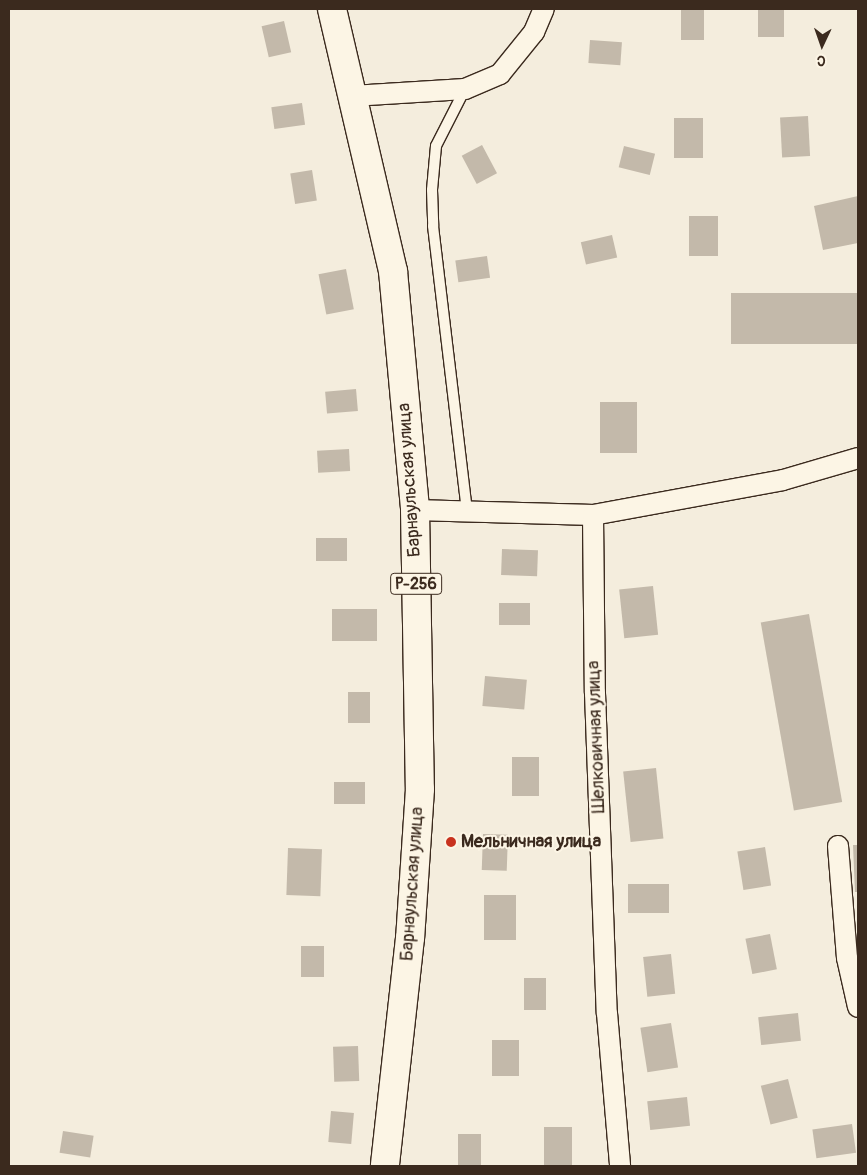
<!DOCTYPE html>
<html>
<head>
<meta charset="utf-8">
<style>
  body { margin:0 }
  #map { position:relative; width:867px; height:1175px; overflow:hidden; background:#f4eddd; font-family:Pangolin,sans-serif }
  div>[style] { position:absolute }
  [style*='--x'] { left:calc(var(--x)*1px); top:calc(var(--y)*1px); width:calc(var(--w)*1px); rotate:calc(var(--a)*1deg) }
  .building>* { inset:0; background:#c3b9aa; transform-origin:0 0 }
  .roads { filter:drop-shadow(1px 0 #3b2a1e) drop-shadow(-1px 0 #3b2a1e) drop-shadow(0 1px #3b2a1e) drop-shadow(0 -1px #3b2a1e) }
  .service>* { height:10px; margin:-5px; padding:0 5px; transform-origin:5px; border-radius:5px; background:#fcf5e5 }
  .minor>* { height:20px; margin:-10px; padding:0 10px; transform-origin:10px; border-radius:10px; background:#fcf5e5 }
  .primary>* { height:28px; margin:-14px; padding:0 14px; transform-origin:14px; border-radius:14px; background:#fcf5e5 }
  .dots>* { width:14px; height:14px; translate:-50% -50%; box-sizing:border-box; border:2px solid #fcf5e5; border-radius:50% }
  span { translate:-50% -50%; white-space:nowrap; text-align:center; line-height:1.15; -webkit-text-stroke:4px #fcf5e5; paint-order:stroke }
  .shield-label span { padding:1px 4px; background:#fcf5e5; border:1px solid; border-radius:4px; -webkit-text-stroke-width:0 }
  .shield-label { font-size:16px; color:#3b2a1e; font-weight:700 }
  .street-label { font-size:18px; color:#3b2a1e }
  .poi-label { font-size:18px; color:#3b2a1e; font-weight:700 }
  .left { translate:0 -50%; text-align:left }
  .frame { position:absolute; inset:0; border:10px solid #3b2a1e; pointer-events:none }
  .north { position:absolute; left:797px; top:20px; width:50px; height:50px; -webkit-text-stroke:4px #fcf5e5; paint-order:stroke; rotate:183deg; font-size:14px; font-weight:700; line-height:20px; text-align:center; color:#3b2a1e }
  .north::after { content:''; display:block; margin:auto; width:18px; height:22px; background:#3b2a1e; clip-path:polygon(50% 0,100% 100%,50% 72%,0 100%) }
</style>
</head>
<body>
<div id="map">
  <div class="building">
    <i style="left:681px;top:9px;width:23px;height:31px"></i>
    <i style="left:758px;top:9px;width:26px;height:28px"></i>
    <i style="left:284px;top:21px;width:32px;height:23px;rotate:77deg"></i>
    <i style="left:590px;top:40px;width:32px;height:23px;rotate:4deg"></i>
    <i style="left:302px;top:103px;width:22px;height:31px;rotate:82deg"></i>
    <i style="left:808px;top:116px;width:40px;height:28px;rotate:87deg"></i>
    <i style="left:674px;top:118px;width:29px;height:40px"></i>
    <i style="left:482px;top:145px;width:32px;height:23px;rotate:62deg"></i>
    <i style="left:624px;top:146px;width:32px;height:22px;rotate:14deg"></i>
    <i style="left:312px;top:170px;width:31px;height:22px;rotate:81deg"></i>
    <i style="clip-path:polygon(858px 196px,858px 243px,823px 250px,814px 206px)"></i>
    <i style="left:689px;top:216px;width:29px;height:40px"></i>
    <i style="left:612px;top:235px;width:23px;height:32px;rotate:77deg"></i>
    <i style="left:487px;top:256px;width:22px;height:32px;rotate:82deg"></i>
    <i style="left:346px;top:269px;width:41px;height:28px;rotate:79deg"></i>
    <i style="left:858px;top:293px;width:51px;height:127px;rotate:90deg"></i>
    <i style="left:356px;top:389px;width:22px;height:31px;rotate:85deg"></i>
    <i style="left:600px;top:402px;width:37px;height:51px"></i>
    <i style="left:349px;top:449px;width:22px;height:32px;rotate:87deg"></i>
    <i style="left:347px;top:538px;width:23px;height:31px;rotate:90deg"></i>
    <i style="left:502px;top:549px;width:36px;height:26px;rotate:2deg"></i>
    <i style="left:653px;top:586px;width:49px;height:34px;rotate:84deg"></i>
    <i style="left:499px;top:603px;width:31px;height:22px"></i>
    <i style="left:332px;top:609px;width:45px;height:32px"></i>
    <i style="left:809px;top:614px;width:191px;height:49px;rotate:80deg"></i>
    <i style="left:485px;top:676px;width:42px;height:30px;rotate:5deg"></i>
    <i style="left:348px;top:692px;width:22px;height:31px"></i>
    <i style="left:512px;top:757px;width:27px;height:39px"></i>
    <i style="left:656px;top:768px;width:71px;height:33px;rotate:84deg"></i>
    <i style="left:334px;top:782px;width:31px;height:22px"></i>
    <i style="left:483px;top:834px;width:25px;height:36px;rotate:2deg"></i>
    <i style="clip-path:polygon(853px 845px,858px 845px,858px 892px,855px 892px)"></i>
    <i style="left:765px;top:847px;width:39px;height:28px;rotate:81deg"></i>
    <i style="left:288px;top:848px;width:34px;height:47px;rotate:2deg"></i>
    <i style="left:669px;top:884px;width:29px;height:41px;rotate:90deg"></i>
    <i style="left:484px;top:895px;width:32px;height:45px"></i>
    <i style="left:770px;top:934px;width:36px;height:25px;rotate:79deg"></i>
    <i style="left:301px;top:946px;width:23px;height:31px"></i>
    <i style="left:671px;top:954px;width:40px;height:28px;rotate:84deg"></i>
    <i style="left:524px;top:978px;width:22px;height:32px"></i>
    <i style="left:798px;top:1013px;width:28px;height:40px;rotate:84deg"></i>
    <i style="left:671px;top:1023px;width:45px;height:31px;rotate:81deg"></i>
    <i style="left:492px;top:1040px;width:27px;height:36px"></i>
    <i style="left:358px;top:1046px;width:35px;height:25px;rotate:88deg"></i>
    <i style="left:788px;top:1079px;width:40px;height:28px;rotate:76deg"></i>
    <i style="left:687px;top:1097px;width:29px;height:40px;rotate:84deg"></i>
    <i style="left:331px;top:1111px;width:23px;height:31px;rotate:5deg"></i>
    <i style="left:852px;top:1124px;width:29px;height:40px;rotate:82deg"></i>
    <i style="left:544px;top:1127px;width:28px;height:39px"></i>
    <i style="left:63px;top:1131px;width:31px;height:22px;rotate:9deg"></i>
    <i style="left:458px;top:1134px;width:23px;height:32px"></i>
  </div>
  <div class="roads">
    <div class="service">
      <i style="--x:465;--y:89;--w:64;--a:117"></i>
      <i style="--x:436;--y:146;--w:44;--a:95.2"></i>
      <i style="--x:432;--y:190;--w:36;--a:88"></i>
      <i style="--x:433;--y:226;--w:287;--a:83.2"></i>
    </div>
    <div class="minor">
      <i style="--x:352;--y:96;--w:113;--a:-3.5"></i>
      <i style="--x:465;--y:89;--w:38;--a:-23"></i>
      <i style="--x:500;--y:74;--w:54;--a:-51"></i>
      <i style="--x:534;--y:32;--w:25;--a:-67"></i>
      <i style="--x:415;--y:510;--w:178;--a:1.6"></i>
      <i style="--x:593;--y:515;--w:178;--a:89.4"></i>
      <i style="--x:595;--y:693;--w:320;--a:87.9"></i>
      <i style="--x:607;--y:1013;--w:154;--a:85.1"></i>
      <i style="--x:593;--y:515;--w:193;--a:-10.4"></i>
      <i style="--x:783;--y:480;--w:78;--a:-16.3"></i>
      <i style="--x:838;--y:846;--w:112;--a:85.4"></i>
      <i style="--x:847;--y:958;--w:50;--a:77.3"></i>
    </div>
    <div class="primary">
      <i style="--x:332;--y:9;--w:269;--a:76.9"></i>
      <i style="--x:393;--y:271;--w:240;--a:84.7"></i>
      <i style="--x:415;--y:510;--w:279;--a:89"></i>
      <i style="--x:420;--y:789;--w:149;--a:93.8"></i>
      <i style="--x:410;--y:938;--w:229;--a:96.3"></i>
    </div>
  </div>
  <div class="dots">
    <i style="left:451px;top:842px;background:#c8321e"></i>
  </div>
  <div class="shield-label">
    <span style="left:416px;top:584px">Р-256</span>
  </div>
  <div class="street-label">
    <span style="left:410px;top:480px;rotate:-94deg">Барнаульская улица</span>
    <span style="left:597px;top:737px;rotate:-92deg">Шелковичная улица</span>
    <span style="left:413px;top:884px;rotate:-86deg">Барнаульская улица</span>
  </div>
  <div class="poi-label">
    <span class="left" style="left:461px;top:842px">Мельничная улица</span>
  </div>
  <div class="frame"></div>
  <div class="north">С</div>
</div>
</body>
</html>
